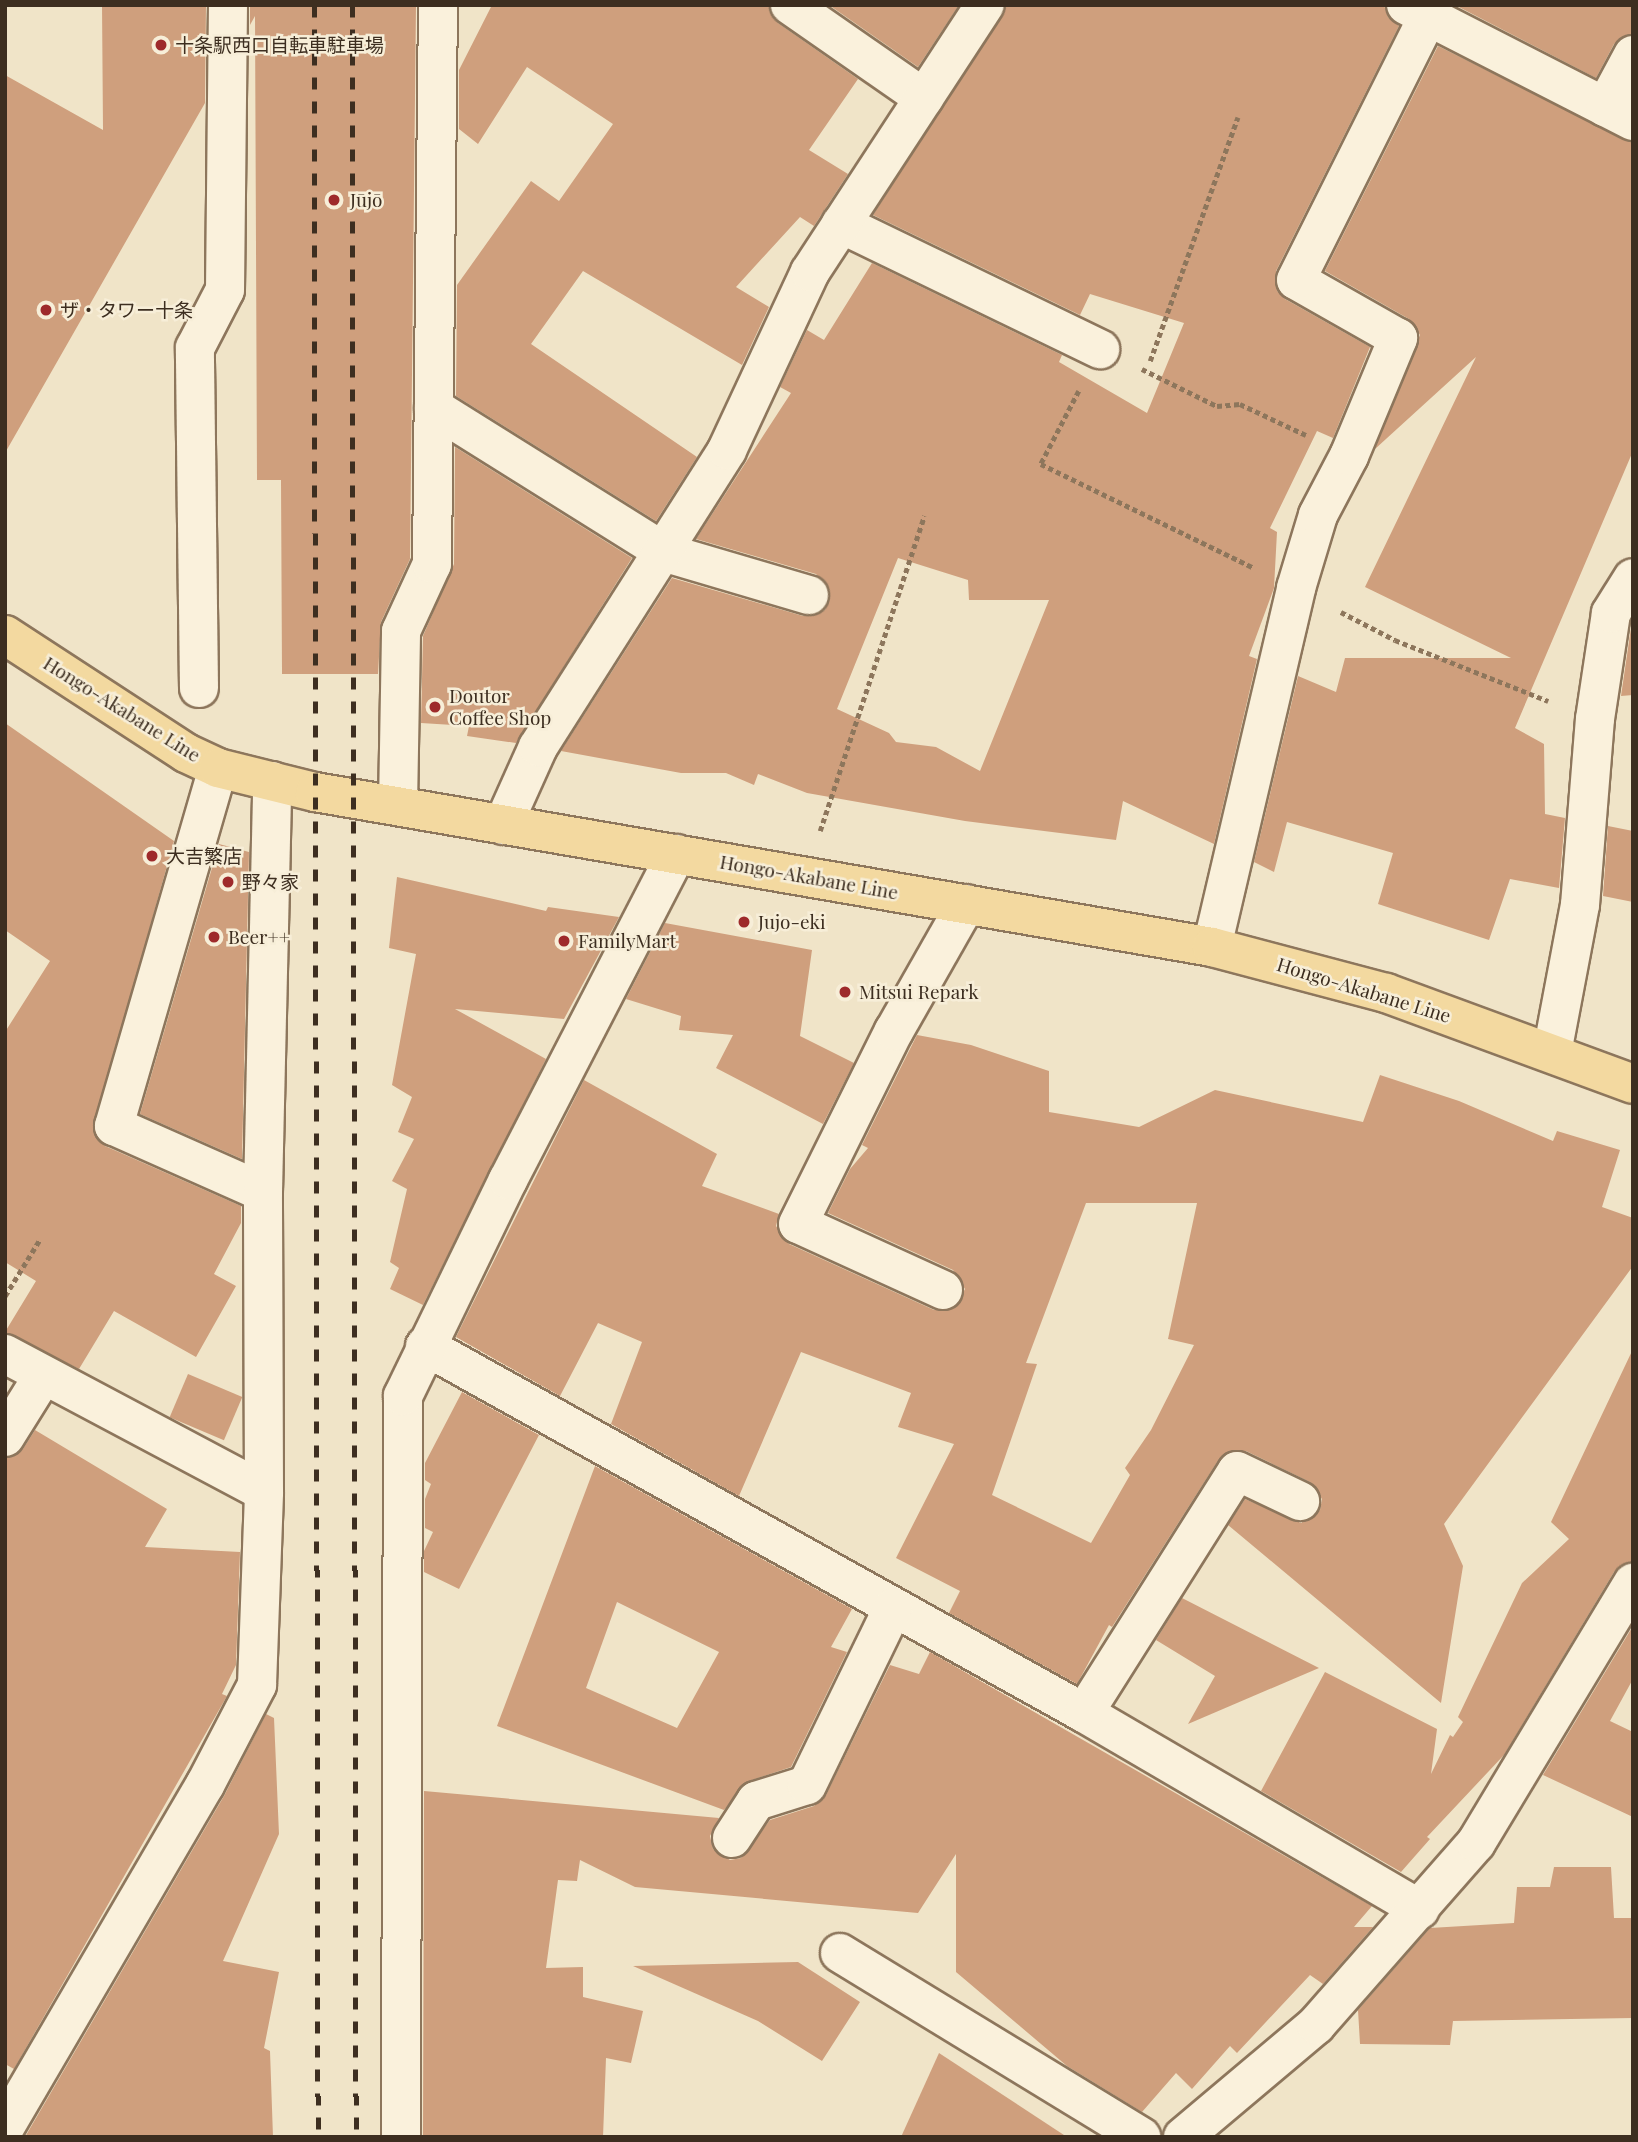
<!DOCTYPE html>
<html>
<head>
<meta charset="utf-8">
<style>
  body { margin:0 }
  #map { position:relative; width:1638px; height:2142px; overflow:hidden; background:#f0e4c8; font-family:"Playfair Display","Noto Sans JP",serif }
  div>[style] { position:absolute }
  [style*='--x'] { left:calc(var(--x)*1px); top:calc(var(--y)*1px); width:calc(var(--w)*1px); rotate:calc(var(--a)*1deg) }
  .building>* { inset:0; background:#cf9f7d; transform-origin:0 0 }
  .path>* { height:4.5px; margin-top:-2.25px; transform-origin:0; background:repeating-linear-gradient(90deg,#8d765c 0 5px,transparent 0 8.5px) }
  .roads { filter:drop-shadow(2px 0 #8d765c) drop-shadow(-2px 0 #8d765c) drop-shadow(0 2px #8d765c) drop-shadow(0 -2px #8d765c) }
  .minor>* { height:38px; margin:-19px; padding:0 19px; transform-origin:19px; border-radius:19px; background:#faf1dc }
  .major>* { height:38px; margin:-19px; padding:0 19px; transform-origin:19px; border-radius:19px; background:#f3d9a0 }
  .rail>* { height:5px; margin-top:-2.5px; transform-origin:0; background:repeating-linear-gradient(90deg,#3d2e20 0 12px,transparent 0 24px) }
  .dots>* { width:19px; height:19px; translate:-50% -50%; box-sizing:border-box; border:4px solid #f7eed8; border-radius:50% }
  span { translate:-50% -50%; white-space:nowrap; text-align:center; line-height:1.15; -webkit-text-stroke:5px #f7eed8; paint-order:stroke }
  .poi-label { font-size:19px; color:#3d2e20 }
  .left { translate:0 -50%; text-align:left }
  .street-label { font-size:19px; color:#3d2e20 }
  .frame { position:absolute; inset:0; border:7px solid #3d2e20; pointer-events:none }
</style>
</head>
<body>
<div id="map">
  <div class="building">
    <i style="clip-path:polygon(102px 5px,206px 5px,205px 103px,5px 453px,5px 75px,103px 130px)"></i>
    <i style="clip-path:polygon(250px 5px,416px 5px,410px 559px,381px 622px,378px 674px,282px 674px,281px 480px,257px 480px,255px 16px,250px 25px)"></i>
    <i style="clip-path:polygon(492px 5px,768px 5px,778px 23px,858px 79px,809px 150px,848px 174px,814px 226px,800px 217px,736px 287px,769px 307px,742px 365px,583px 271px,531px 344px,697px 457px,656px 521px,456px 396px,457px 285px,531px 181px,559px 201px,613px 124px,527px 67px,478px 144px,459px 129px,459px 70px)"></i>
    <i style="clip-path:polygon(829px 5px,959px 5px,918px 67px)"></i>
    <i style="clip-path:polygon(evenodd,1007px 5px,1384px 5px,1388px 17px,1399px 26px,1276px 271px,1277px 291px,1285px 299px,1370px 347px,1333px 438px,1317px 431px,1270px 528px,1277px 532px,1274px 588px,1249px 656px,1257px 659px,1214px 844px,1123px 801px,1116px 840px,965px 821px,807px 793px,758px 774px,754px 785px,726px 773px,681px 773px,561px 751px,672px 578px,803px 616px,825px 610px,830px 591px,816px 574px,696px 539px,791px 393px,780px 387px,807px 330px,824px 340px,872px 263px,1062px 355px,1059px 362px,1147px 413px,1184px 323px,1090px 294px,1080px 315px,873px 215px,1007px 5px,898px 558px,968px 580px,969px 600px,1049px 600px,980px 771px,936px 747px,896px 742px,889px 733px,837px 709px,898px 558px)"></i>
    <i style="clip-path:polygon(1455px 5px,1633px 5px,1633px 33px,1614px 44px,1596px 78px)"></i>
    <i style="clip-path:polygon(1438px 46px,1633px 143px,1633px 451px,1515px 728px,1544px 744px,1545px 814px,1565px 818px,1559px 888px,1510px 879px,1489px 940px,1378px 904px,1393px 853px,1287px 822px,1274px 872px,1254px 862px,1298px 676px,1336px 692px,1345px 658px,1511px 658px,1365px 587px,1476px 357px,1375px 449px,1420px 335px,1409px 319px,1325px 271px)"></i>
    <i style="clip-path:polygon(455px 447px,632px 558px,516px 743px,467px 736px,469px 726px,421px 723px,423px 636px,454px 564px)"></i>
    <i style="clip-path:polygon(1633px 620px,1633px 695px,1621px 696px,1632px 621px)"></i>
    <i style="clip-path:polygon(5px 723px,174px 841px,93px 1130px,105px 1146px,241px 1206px,241px 1223px,214px 1274px,236px 1286px,196px 1357px,114px 1311px,79px 1369px,5px 1332px,36px 1281px,5px 1262px,5px 1032px,50px 961px,5px 930px)"></i>
    <i style="clip-path:polygon(1608px 826px,1633px 831px,1633px 902px,1603px 896px)"></i>
    <i style="clip-path:polygon(219px 844px,249px 852px,242px 1159px,140px 1114px)"></i>
    <i style="clip-path:polygon(397px 877px,546px 911px,548px 907px,619px 917px,564px 1019px,455px 1009px,546px 1059px,423px 1305px,390px 1289px,399px 1268px,390px 1262px,407px 1189px,392px 1181px,414px 1139px,398px 1132px,412px 1097px,392px 1085px,416px 954px,389px 948px)"></i>
    <i style="clip-path:polygon(665px 923px,812px 950px,800px 1036px,854px 1063px,823px 1124px,716px 1068px,733px 1035px,679px 1030px,681px 1016px,626px 999px)"></i>
    <i style="clip-path:polygon(evenodd,917px 1035px,971px 1045px,1049px 1071px,1049px 1112px,1139px 1127px,1215px 1090px,1363px 1122px,1380px 1075px,1459px 1101px,1553px 1141px,1557px 1131px,1620px 1150px,1602px 1207px,1633px 1218px,1633px 1266px,1444px 1524px,1463px 1566px,1441px 1703px,1228px 1525px,1245px 1499px,1301px 1523px,1320px 1510px,1322px 1499px,1310px 1482px,1246px 1451px,1227px 1452px,1219px 1459px,1112px 1627px,1109px 1625px,1077px 1684px,949px 1613px,960px 1591px,896px 1558px,954px 1444px,898px 1427px,911px 1393px,801px 1352px,739px 1496px,611px 1424px,642px 1342px,598px 1323px,560px 1396px,456px 1337px,584px 1080px,717px 1154px,702px 1186px,779px 1214px,776px 1226px,789px 1244px,934px 1310px,955px 1308px,965px 1289px,953px 1270px,828px 1213px,850px 1169px,868px 1148px,862px 1145px,917px 1035px,1086px 1203px,1197px 1203px,1168px 1339px,1194px 1345px,1151px 1430px,1125px 1468px,1130px 1475px,1091px 1543px,992px 1495px,1037px 1364px,1026px 1363px,1086px 1203px)"></i>
    <i style="clip-path:polygon(1633px 1349px,1633px 1561px,1614px 1572px,1504px 1755px,1427px 1837px,1430px 1839px,1401px 1872px,1261px 1791px,1325px 1672px,1437px 1729px,1431px 1774px,1450px 1735px,1453px 1737px,1463px 1722px,1458px 1717px,1522px 1583px,1569px 1539px,1551px 1522px)"></i>
    <i style="left:188px;top:1374px;width:59px;height:47px;rotate:23deg"></i>
    <i style="clip-path:polygon(462px 1392px,539px 1435px,459px 1589px,424px 1572px,424px 1551px,433px 1532px,425px 1528px,425px 1499px,431px 1484px,425px 1480px,425px 1463px)"></i>
    <i style="clip-path:polygon(35px 1430px,167px 1509px,145px 1547px,240px 1552px,236px 1665px,222px 1694px,227px 1696px,14px 2069px,5px 2064px,5px 1459px,23px 1449px)"></i>
    <i style="clip-path:polygon(evenodd,595px 1466px,852px 1609px,831px 1647px,847px 1652px,791px 1767px,749px 1781px,724px 1810px,497px 1726px,595px 1466px,617px 1602px,719px 1652px,677px 1728px,586px 1688px,617px 1602px)"></i>
    <i style="clip-path:polygon(1182px 1598px,1319px 1668px,1188px 1724px,1215px 1676px,1156px 1640px)"></i>
    <i style="clip-path:polygon(1633px 1626px,1633px 1679px,1610px 1721px,1633px 1732px,1633px 1817px,1543px 1775px)"></i>
    <i style="clip-path:polygon(930px 1652px,1372px 1906px,1354px 1927px,1373px 1927px,1323px 1984px,1310px 1975px,1237px 2053px,1230px 2046px,1192px 2089px,1176px 2073px,1142px 2112px,1067px 2066px,956px 1972px,956px 1854px,918px 1913px,635px 1887px,580px 1860px,577px 1881px,558px 1880px,546px 1968px,583px 1967px,583px 1997px,643px 2011px,631px 2063px,606px 2058px,603px 2137px,423px 2137px,424px 1791px,719px 1818px,710px 1836px,713px 1849px,730px 1860px,741px 1858px,770px 1820px,814px 1806px,826px 1795px,890px 1665px,919px 1674px)"></i>
    <i style="clip-path:polygon(266px 1714px,274px 1718px,279px 1834px,223px 1961px,279px 1972px,264px 2048px,270px 2051px,273px 2137px,25px 2137px,224px 1796px)"></i>
    <i style="clip-path:polygon(1554px 1867px,1611px 1867px,1614px 1918px,1633px 1918px,1633px 2018px,1453px 2021px,1450px 2045px,1360px 2044px,1358px 2010px,1430px 1928px,1514px 1923px,1517px 1887px,1550px 1887px)"></i>
    <i style="clip-path:polygon(798px 1962px,860px 2002px,822px 2061px,758px 2021px,633px 1966px)"></i>
    <i style="clip-path:polygon(939px 2053px,1067px 2137px,901px 2137px)"></i>
  </div>
  <div class="path">
    <i style="--x:1150;--y:361;--w:259;--a:-70.2"></i>
    <i style="--x:1142;--y:369;--w:84;--a:26.3"></i>
    <i style="--x:1217;--y:406;--w:23;--a:-5"></i>
    <i style="--x:1240;--y:404;--w:73;--a:25.2"></i>
    <i style="--x:1079;--y:391;--w:82;--a:117.5"></i>
    <i style="--x:1041;--y:464;--w:235;--a:26"></i>
    <i style="--x:1341;--y:612;--w:61;--a:27.4"></i>
    <i style="--x:1395;--y:640;--w:165;--a:21.7"></i>
    <i style="--x:820;--y:831;--w:332;--a:-71.7"></i>
    <i style="--x:5;--y:1296;--w:67;--a:-58.4"></i>
  </div>
  <div class="roads">
    <div class="minor">
      <i style="--x:790;--y:5;--w:163;--a:34.8"></i>
      <i style="--x:1406;--y:5;--w:255;--a:27.1"></i>
      <i style="--x:1605;--y:107;--w:59;--a:-61.7"></i>
      <i style="--x:841;--y:224;--w:288;--a:25.8"></i>
      <i style="--x:434;--y:408;--w:274;--a:32"></i>
      <i style="--x:666;--y:553;--w:149;--a:16.4"></i>
      <i style="--x:199;--y:688;--w:340;--a:-90.7"></i>
      <i style="--x:195;--y:348;--w:65;--a:-62.7"></i>
      <i style="--x:225;--y:290;--w:285;--a:-89.4"></i>
      <i style="--x:218;--y:768;--w:373;--a:106.2"></i>
      <i style="--x:114;--y:1126;--w:163;--a:23.9"></i>
      <i style="--x:398;--y:806;--w:175;--a:-89"></i>
      <i style="--x:401;--y:631;--w:74;--a:-65.2"></i>
      <i style="--x:432;--y:564;--w:559;--a:-89.39"></i>
      <i style="--x:503;--y:825;--w:85;--a:-65.8"></i>
      <i style="--x:538;--y:747;--w:352;--a:-57.5"></i>
      <i style="--x:727;--y:450;--w:196;--a:-65"></i>
      <i style="--x:810;--y:272;--w:319;--a:-56.8"></i>
      <i style="--x:1212;--y:947;--w:369;--a:-76.8"></i>
      <i style="--x:1296;--y:588;--w:76;--a:-73.2"></i>
      <i style="--x:1318;--y:515;--w:67;--a:-62.3"></i>
      <i style="--x:1349;--y:456;--w:128;--a:-67.4"></i>
      <i style="--x:1398;--y:338;--w:117;--a:-150.4"></i>
      <i style="--x:1296;--y:280;--w:295;--a:-63.4"></i>
      <i style="--x:1552;--y:1053;--w:151;--a:-79.3"></i>
      <i style="--x:1580;--y:905;--w:187;--a:-85.4"></i>
      <i style="--x:1595;--y:719;--w:107;--a:-81.4"></i>
      <i style="--x:1611;--y:613;--w:41;--a:-57.8"></i>
      <i style="--x:943;--y:1290;--w:159;--a:-155.5"></i>
      <i style="--x:798;--y:1224;--w:216;--a:-63.6"></i>
      <i style="--x:894;--y:1031;--w:146;--a:-60.4"></i>
      <i style="--x:425;--y:1346;--w:754;--a:29.11"></i>
      <i style="--x:1084;--y:1713;--w:389;--a:30.3"></i>
      <i style="--x:5;--y:1354;--w:293;--a:28"></i>
      <i style="--x:5;--y:1437;--w:72;--a:-58.1"></i>
      <i style="--x:1084;--y:1713;--w:286;--a:-57.7"></i>
      <i style="--x:1237;--y:1471;--w:70;--a:25.5"></i>
      <i style="--x:732;--y:1838;--w:44;--a:-57"></i>
      <i style="--x:756;--y:1801;--w:53;--a:-17.4"></i>
      <i style="--x:807;--y:1785;--w:197;--a:-64.1"></i>
      <i style="--x:840;--y:1953;--w:353;--a:31.4"></i>
      <i style="--x:5;--y:2127;--w:396;--a:-59.7"></i>
      <i style="--x:205;--y:1785;--w:113;--a:-62.5"></i>
      <i style="--x:257;--y:1685;--w:193;--a:-87.9"></i>
      <i style="--x:264;--y:1492;--w:300;--a:-90.2"></i>
      <i style="--x:263;--y:1192;--w:411;--a:-88.7"></i>
      <i style="--x:401;--y:2137;--w:741;--a:-89.85"></i>
      <i style="--x:403;--y:1396;--w:240;--a:-64.1"></i>
      <i style="--x:508;--y:1180;--w:367;--a:-62.7"></i>
      <i style="--x:1183;--y:2137;--w:174;--a:-40.1"></i>
      <i style="--x:1316;--y:2025;--w:242;--a:-48.7"></i>
      <i style="--x:1476;--y:1843;--w:304;--a:-58.9"></i>
    </div>
    <div class="major">
      <i style="--x:5;--y:635;--w:216;--a:33.1"></i>
      <i style="--x:186;--y:753;--w:35;--a:25"></i>
      <i style="--x:218;--y:768;--w:100;--a:13.9"></i>
      <i style="--x:315;--y:792;--w:910;--a:9.8"></i>
      <i style="--x:1212;--y:947;--w:180;--a:14.8"></i>
      <i style="--x:1386;--y:993;--w:263;--a:20.2"></i>
    </div>
  </div>
  <div class="rail">
    <i style="--x:314;--y:5;--w:2132;--a:89.89"></i>
    <i style="--x:352;--y:5;--w:2132;--a:89.89"></i>
  </div>
  <div class="dots">
    <i style="left:161px;top:45px;background:#9e2a2b"></i>
    <i style="left:334px;top:200px;background:#9e2a2b"></i>
    <i style="left:46px;top:310px;background:#9e2a2b"></i>
    <i style="left:435px;top:707px;background:#9e2a2b"></i>
    <i style="left:152px;top:856px;background:#9e2a2b"></i>
    <i style="left:228px;top:882px;background:#9e2a2b"></i>
    <i style="left:744px;top:922px;background:#9e2a2b"></i>
    <i style="left:214px;top:937px;background:#9e2a2b"></i>
    <i style="left:564px;top:941px;background:#9e2a2b"></i>
    <i style="left:845px;top:992px;background:#9e2a2b"></i>
  </div>
  <div class="poi-label">
    <span class="left" style="left:175px;top:45px">十条駅西口自転車駐車場</span>
    <span class="left" style="left:350px;top:200px">Jūjō</span>
    <span class="left" style="left:60px;top:310px">ザ・タワー十条</span>
    <span class="left" style="left:449px;top:707px">Doutor<br>Coffee Shop</span>
    <span class="left" style="left:166px;top:856px">大吉繁店</span>
    <span class="left" style="left:242px;top:882px">野々家</span>
    <span class="left" style="left:758px;top:922px">Jujo-eki</span>
    <span class="left" style="left:228px;top:937px">Beer++</span>
    <span class="left" style="left:578px;top:941px">FamilyMart</span>
    <span class="left" style="left:859px;top:992px">Mitsui Repark</span>
  </div>
  <div class="street-label">
    <span style="left:122px;top:709px;rotate:32deg">Hongo-Akabane Line</span>
    <span style="left:809px;top:877px;rotate:10deg">Hongo-Akabane Line</span>
    <span style="left:1364px;top:990px;rotate:17deg">Hongo-Akabane Line</span>
  </div>
  <div class="frame"></div>
</div>
</body>
</html>
